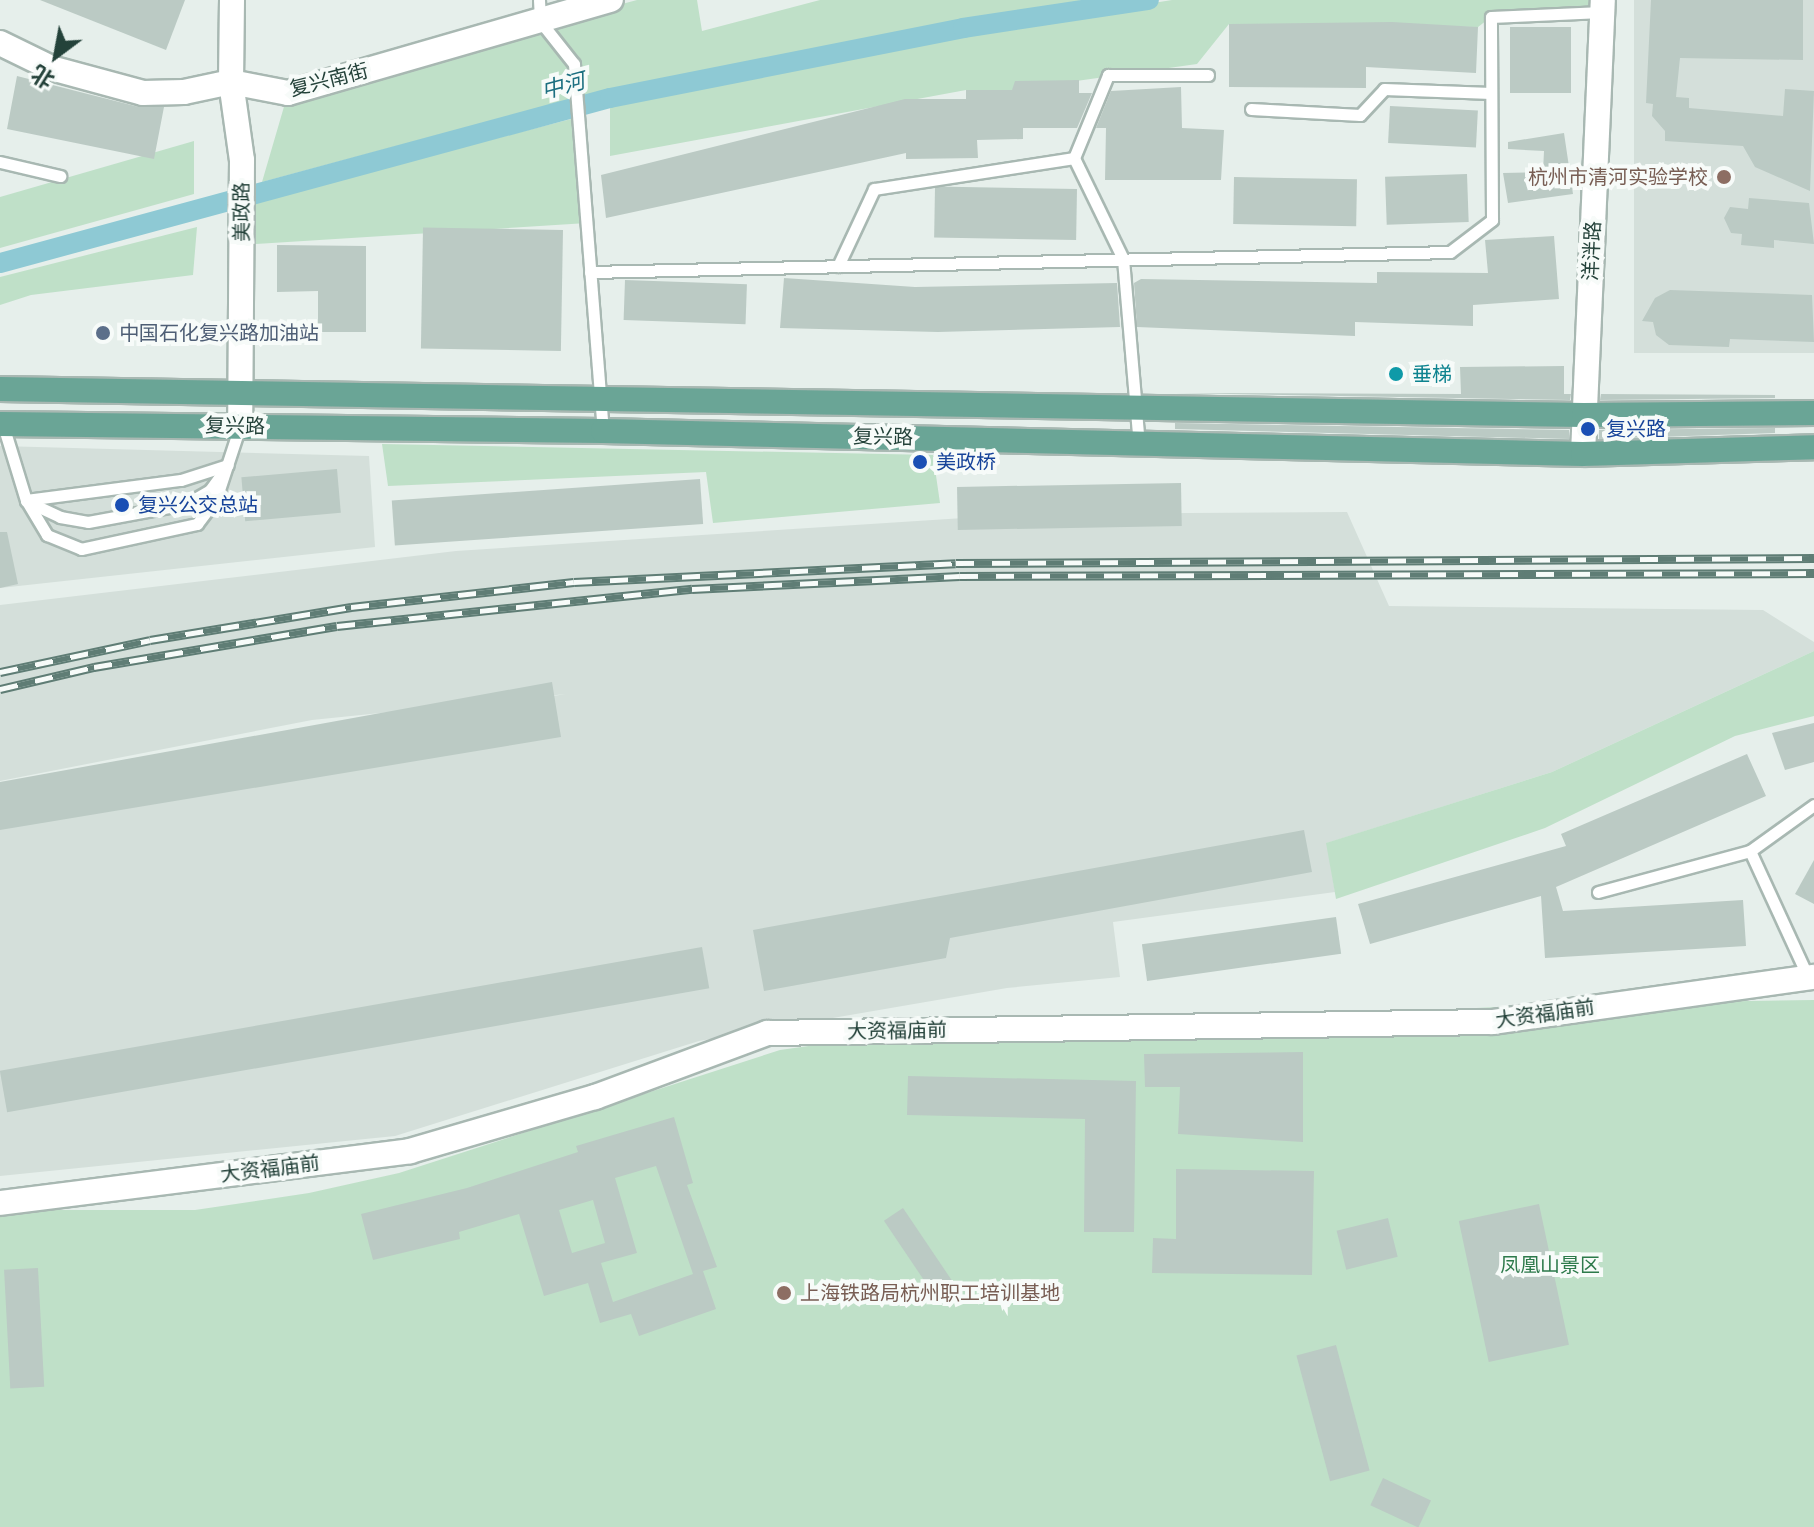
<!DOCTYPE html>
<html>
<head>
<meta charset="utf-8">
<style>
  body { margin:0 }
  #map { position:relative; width:1814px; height:1527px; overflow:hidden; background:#e6efeb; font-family:"DM Sans","Noto Sans SC",sans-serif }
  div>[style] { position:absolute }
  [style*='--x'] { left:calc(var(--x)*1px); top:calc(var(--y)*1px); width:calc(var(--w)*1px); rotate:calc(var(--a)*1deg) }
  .built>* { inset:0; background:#d4dfda; transform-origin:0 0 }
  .green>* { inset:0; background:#bfe0c8 }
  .canal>* { height:20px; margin:-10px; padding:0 10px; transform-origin:10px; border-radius:10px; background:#8ec9d4 }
  .building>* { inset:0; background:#bbcac4; transform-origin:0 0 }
  .roads { filter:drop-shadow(2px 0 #a8b8b2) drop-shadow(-2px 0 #a8b8b2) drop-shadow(0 2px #a8b8b2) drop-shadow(0 -2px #a8b8b2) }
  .service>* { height:11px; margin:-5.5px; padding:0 5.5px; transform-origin:5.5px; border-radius:5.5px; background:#fff }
  .tertiary>* { height:24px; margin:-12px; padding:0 12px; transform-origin:12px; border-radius:12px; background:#fff }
  .primary>* { height:24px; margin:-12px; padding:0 12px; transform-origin:12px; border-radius:12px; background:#6aa596 }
  .rail>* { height:9px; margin-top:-4.5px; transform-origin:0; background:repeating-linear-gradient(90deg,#f7fbf9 0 18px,#5f7d75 0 36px); box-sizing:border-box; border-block:2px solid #5f7d75 }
  .dots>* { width:22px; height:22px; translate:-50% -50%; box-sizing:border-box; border:4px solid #f7fbf9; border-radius:50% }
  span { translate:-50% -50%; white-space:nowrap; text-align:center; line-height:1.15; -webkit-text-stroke:8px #f7fbf9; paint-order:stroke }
  .street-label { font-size:20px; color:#24423a }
  .education-label { font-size:20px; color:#785e54 }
  .right { translate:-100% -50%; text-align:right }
  .left { translate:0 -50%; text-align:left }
  .service-label { font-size:20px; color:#4e5e75 }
  .culture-label { font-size:20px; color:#0d838f }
  .transit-label { font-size:20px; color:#164399 }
  .park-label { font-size:20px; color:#2d7a4b }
  .water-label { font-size:22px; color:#1c6f80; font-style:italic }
  .north { position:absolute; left:16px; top:16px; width:80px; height:80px; -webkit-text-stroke:6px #f7fbf9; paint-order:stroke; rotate:212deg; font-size:22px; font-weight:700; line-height:32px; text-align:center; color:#24423a }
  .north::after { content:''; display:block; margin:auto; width:28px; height:36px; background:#24423a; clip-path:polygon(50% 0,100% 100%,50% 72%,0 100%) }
</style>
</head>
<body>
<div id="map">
  <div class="built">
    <i style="left:1634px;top:0;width:180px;height:353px"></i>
    <i style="clip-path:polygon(0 446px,369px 456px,375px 547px,0 588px)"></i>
    <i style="clip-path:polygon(1347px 512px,1389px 606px,1763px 610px,1814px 642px,1814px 651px,1552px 772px,1327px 843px,1335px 892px,1113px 922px,1120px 977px,1007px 988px,699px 1041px,395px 1136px,0 1176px,0 783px,566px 694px,312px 720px,0 781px,0 605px,456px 551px,1024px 514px)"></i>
  </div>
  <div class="green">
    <i style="clip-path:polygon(637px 0,697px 0,702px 31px,820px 0,1084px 0,591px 94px,262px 182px,288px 93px)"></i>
    <i style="clip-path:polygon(1172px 0,1603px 0,1603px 12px,1491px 17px,1478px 27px,1229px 24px,1197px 64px,1012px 90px,966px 90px,610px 156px,610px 98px,829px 55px)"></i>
    <i style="clip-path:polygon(579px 117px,587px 223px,256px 244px,254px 201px)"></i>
    <i style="clip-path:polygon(194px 141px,194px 194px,0 248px,0 197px)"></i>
    <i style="clip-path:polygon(197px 227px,193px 275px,31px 295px,0 305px,0 277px)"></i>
    <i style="clip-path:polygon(382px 444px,933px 455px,940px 503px,713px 523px,706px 472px,388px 486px)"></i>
    <i style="clip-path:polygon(1814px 651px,1814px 716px,1735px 736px,1545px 828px,1336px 899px,1326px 843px,1552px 772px)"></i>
    <i style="clip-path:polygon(1814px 1000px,1814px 1527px,0 1527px,0 1210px,195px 1210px,309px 1193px,399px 1173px,780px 1050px,894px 1034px,1563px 1004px)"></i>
  </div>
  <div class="canal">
    <i style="--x:0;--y:263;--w:632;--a:-15.14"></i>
    <i style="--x:610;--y:98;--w:360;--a:-11.2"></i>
    <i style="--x:963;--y:28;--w:188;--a:-8.6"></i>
  </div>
  <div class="building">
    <i style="clip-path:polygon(40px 0,185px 0,166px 50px)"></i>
    <i style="clip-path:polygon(1651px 0,1803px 0,1803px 60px,1680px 58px,1676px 97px,1689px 98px,1689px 108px,1783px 116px,1785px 89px,1814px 91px,1810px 191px,1755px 167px,1743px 146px,1665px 141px,1665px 131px,1652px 116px,1653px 104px,1646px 103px)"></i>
    <i style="clip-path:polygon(1392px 22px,1478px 27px,1476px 73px,1366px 67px,1366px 88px,1229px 87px,1229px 24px)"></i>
    <i style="left:1510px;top:27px;width:61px;height:66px"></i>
    <i style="clip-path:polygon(17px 76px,139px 107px,164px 107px,154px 159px,7px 129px)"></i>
    <i style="clip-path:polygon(1079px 80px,1079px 93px,1092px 93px,1077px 128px,1023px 128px,1023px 139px,977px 140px,978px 158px,906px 159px,906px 153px,606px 218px,601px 175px,905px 99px,966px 99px,966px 90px,1012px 90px,1015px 81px)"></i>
    <i style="clip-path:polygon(1181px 87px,1182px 128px,1224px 130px,1221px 180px,1105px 180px,1106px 128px,1096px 128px,1111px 91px)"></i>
    <i style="left:1390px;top:106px;width:88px;height:37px;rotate:3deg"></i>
    <i style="clip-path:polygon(1564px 133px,1573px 194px,1508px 203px,1503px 173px,1543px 172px,1544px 151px,1508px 149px,1508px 142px)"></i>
    <i style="left:1467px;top:174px;width:48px;height:82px;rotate:88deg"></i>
    <i style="left:1234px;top:177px;width:123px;height:47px;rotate:1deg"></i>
    <i style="left:1077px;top:189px;width:51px;height:142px;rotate:91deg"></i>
    <i style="clip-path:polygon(1749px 198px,1809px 203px,1814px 244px,1774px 240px,1774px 248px,1741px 245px,1742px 234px,1731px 233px,1724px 218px,1730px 207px,1748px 209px)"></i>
    <i style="left:563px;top:230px;width:121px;height:140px;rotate:91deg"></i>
    <i style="clip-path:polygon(1554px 236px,1559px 299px,1473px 305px,1473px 326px,1355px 322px,1355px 336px,1137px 327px,1134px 283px,1141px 279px,1377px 283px,1377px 272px,1488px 273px,1485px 240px)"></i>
    <i style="clip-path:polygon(277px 245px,366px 246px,366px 332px,318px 332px,318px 291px,277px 292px)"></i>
    <i style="clip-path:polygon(784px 278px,915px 287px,1117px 283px,1120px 327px,938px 332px,780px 328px)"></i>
    <i style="left:625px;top:280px;width:122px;height:40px;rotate:2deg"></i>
    <i style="clip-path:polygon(1670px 290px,1812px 295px,1814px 342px,1730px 339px,1729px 347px,1669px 345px,1656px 335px,1653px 322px,1642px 321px,1655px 298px)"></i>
    <i style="clip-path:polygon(1564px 366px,1564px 394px,1571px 394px,1570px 400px,1176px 393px,1461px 394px,1460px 367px)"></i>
    <i style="clip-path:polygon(1601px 394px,1775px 395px,1775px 398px,1600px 400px)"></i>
    <i style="clip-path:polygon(1175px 423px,1569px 430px,1569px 439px,1175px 429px)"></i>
    <i style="clip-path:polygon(1775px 428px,1775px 433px,1599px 439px,1599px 430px)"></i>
    <i style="left:337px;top:469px;width:44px;height:96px;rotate:85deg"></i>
    <i style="left:700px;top:479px;width:45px;height:309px;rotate:86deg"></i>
    <i style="left:1181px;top:483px;width:43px;height:224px;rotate:89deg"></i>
    <i style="clip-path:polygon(0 532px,7px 532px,18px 584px,0 588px)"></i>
    <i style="clip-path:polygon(552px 682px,561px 737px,0 830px,0 782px)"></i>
    <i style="clip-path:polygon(1814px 723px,1814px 762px,1785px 770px,1772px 733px)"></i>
    <i style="clip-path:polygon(1747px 754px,1766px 796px,1556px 887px,1563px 911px,1743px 900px,1746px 946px,1545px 958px,1541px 896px,1370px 944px,1358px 904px,1566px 846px,1561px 834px)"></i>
    <i style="clip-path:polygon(1304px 830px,1312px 872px,950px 938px,946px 958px,764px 991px,753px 930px)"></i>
    <i style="clip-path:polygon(1814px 860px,1814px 904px,1795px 894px)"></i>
    <i style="left:1336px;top:917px;width:37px;height:196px;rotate:82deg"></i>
    <i style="left:702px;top:947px;width:42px;height:713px;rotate:80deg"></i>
    <i style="clip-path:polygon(1303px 1052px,1303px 1142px,1178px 1134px,1180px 1087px,1145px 1087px,1144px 1054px)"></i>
    <i style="clip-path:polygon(908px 1076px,1136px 1081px,1134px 1232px,1084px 1232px,1085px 1119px,907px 1115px)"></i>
    <i style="clip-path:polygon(evenodd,674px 1117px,693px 1183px,687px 1185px,717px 1267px,703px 1271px,716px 1309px,639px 1336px,631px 1314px,600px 1323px,588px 1283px,544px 1296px,519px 1214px,459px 1232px,460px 1239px,373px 1260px,361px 1214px,467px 1188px,578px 1152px,576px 1146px,674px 1117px,656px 1166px,693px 1274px,613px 1302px,601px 1263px,637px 1253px,615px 1178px,656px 1166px,674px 1117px,593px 1200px,605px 1243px,572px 1253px,559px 1210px,593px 1200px)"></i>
    <i style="clip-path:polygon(1176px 1169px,1314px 1171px,1312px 1275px,1152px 1273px,1153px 1238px,1176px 1239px)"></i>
    <i style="left:1539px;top:1204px;width:144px;height:82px;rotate:78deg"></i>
    <i style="left:903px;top:1208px;width:101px;height:23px;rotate:56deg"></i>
    <i style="left:1388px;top:1218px;width:40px;height:53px;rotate:76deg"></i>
    <i style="left:38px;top:1268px;width:119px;height:34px;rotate:87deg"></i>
    <i style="left:1336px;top:1345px;width:130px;height:41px;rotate:75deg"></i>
    <i style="left:1383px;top:1478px;width:53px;height:30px;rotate:25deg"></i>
  </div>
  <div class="roads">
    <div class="service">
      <i style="--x:539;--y:0;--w:21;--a:87"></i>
      <i style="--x:540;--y:21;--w:55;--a:51.7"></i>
      <i style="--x:574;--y:64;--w:368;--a:85.5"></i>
      <i style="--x:1251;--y:109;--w:109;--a:3.2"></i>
      <i style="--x:1360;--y:115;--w:35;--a:-47"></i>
      <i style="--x:1384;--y:89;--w:107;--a:2.1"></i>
      <i style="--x:1074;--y:158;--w:112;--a:64.1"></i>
      <i style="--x:1123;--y:259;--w:186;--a:85.1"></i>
      <i style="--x:0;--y:162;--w:62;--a:13.1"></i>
      <i style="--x:838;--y:266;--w:85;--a:-64.9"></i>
      <i style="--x:874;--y:189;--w:202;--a:-8.8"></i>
      <i style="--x:1074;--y:158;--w:90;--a:-67.7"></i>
      <i style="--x:1108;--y:75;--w:100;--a:0"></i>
      <i style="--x:590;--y:272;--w:860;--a:-1.33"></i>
      <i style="--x:1450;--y:252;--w:53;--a:-37.3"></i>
      <i style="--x:1492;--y:220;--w:203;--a:-90.3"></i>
      <i style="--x:1491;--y:17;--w:111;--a:-2.6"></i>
      <i style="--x:3;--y:425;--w:78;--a:73"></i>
      <i style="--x:26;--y:500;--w:41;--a:59"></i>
      <i style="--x:47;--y:535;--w:37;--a:22"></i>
      <i style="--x:81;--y:549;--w:119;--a:-12.2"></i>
      <i style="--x:197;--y:524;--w:31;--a:-53"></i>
      <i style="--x:216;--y:499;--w:77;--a:-71.8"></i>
      <i style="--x:26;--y:500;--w:156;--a:-7.4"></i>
      <i style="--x:181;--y:480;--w:49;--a:-17.7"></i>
      <i style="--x:26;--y:501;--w:38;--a:25"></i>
      <i style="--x:60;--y:517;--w:28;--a:10"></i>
      <i style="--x:88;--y:522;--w:100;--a:-10.4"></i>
      <i style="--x:186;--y:504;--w:28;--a:-30"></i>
      <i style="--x:210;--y:490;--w:17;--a:-54"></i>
      <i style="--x:1750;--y:851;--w:139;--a:65.3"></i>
      <i style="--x:1598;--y:892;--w:157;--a:-15.1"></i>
      <i style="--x:1750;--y:851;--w:79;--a:-35.7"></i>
    </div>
    <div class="tertiary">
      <i style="--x:232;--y:0;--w:82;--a:90.7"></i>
      <i style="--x:231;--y:82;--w:79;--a:82"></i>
      <i style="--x:242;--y:160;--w:266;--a:90.4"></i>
      <i style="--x:0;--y:43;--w:57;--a:26.1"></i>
      <i style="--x:51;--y:68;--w:95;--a:15.2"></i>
      <i style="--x:143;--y:93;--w:41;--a:-1.4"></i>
      <i style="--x:184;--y:92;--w:48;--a:-12"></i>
      <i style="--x:231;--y:82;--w:58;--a:10.9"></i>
      <i style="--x:288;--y:93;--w:336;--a:-16.1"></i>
      <i style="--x:1583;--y:454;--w:454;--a:-87.5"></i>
      <i style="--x:0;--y:1203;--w:413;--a:-7.2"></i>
      <i style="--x:410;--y:1151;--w:193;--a:-16.3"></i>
      <i style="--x:595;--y:1097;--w:184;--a:-20.4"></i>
      <i style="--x:767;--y:1033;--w:726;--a:-0.87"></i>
      <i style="--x:1493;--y:1022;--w:324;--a:-8"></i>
    </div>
    <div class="primary">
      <i style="--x:0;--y:389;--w:1584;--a:0.94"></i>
      <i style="--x:1584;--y:415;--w:230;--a:-0.5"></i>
      <i style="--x:0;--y:424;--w:603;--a:0.67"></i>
      <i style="--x:603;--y:431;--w:980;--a:1.34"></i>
      <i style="--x:1583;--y:454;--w:231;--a:-1.7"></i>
    </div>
  </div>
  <div class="rail">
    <i style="--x:0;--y:672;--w:153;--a:-12"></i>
    <i style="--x:150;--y:640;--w:204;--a:-9.3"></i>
    <i style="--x:351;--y:607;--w:224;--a:-6.4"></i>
    <i style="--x:574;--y:582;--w:382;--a:-2.8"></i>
    <i style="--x:956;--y:563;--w:858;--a:-0.33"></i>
    <i style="--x:0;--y:689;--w:97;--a:-13.2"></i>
    <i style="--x:94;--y:667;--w:246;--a:-9.6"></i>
    <i style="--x:337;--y:626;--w:357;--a:-6"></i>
    <i style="--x:692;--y:589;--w:268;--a:-2.8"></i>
    <i style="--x:960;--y:576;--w:854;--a:-0.2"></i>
  </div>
  <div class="dots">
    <i style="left:1724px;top:177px;background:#8d6e63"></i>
    <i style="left:103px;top:333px;background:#5c6f8a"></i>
    <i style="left:1396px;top:374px;background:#0f9aa8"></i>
    <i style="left:1588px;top:429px;background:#1a4fb4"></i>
    <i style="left:920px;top:462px;background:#1a4fb4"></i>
    <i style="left:122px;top:505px;background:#1a4fb4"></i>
    <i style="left:784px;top:1293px;background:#8d6e63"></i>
  </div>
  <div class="street-label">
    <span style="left:329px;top:80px;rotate:-14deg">复兴南街</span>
    <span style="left:242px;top:212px;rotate:-90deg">美政路</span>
    <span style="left:1592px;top:251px;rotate:-87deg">洋泮路</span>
    <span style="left:235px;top:426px;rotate:1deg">复兴路</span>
    <span style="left:883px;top:437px;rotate:1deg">复兴路</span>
    <span style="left:1545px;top:1014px;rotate:-8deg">大资福庙前</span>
    <span style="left:897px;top:1031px;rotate:-1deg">大资福庙前</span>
    <span style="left:270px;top:1169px;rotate:-7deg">大资福庙前</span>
  </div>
  <div class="education-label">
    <span class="right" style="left:1708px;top:177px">杭州市清河实验学校</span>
    <span class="left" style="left:800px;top:1293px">上海铁路局杭州职工培训基地</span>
  </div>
  <div class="service-label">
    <span class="left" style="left:119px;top:333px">中国石化复兴路加油站</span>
  </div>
  <div class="culture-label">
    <span class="left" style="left:1412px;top:374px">垂梯</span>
  </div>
  <div class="transit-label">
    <span class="left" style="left:1606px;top:429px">复兴路</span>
    <span class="left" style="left:936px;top:462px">美政桥</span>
    <span class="left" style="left:138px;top:505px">复兴公交总站</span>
  </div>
  <div class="park-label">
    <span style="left:1550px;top:1265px">凤凰山景区</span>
  </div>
  <div class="water-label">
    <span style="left:563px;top:86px;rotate:-15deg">中河</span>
  </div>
  <div class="north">北</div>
</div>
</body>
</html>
